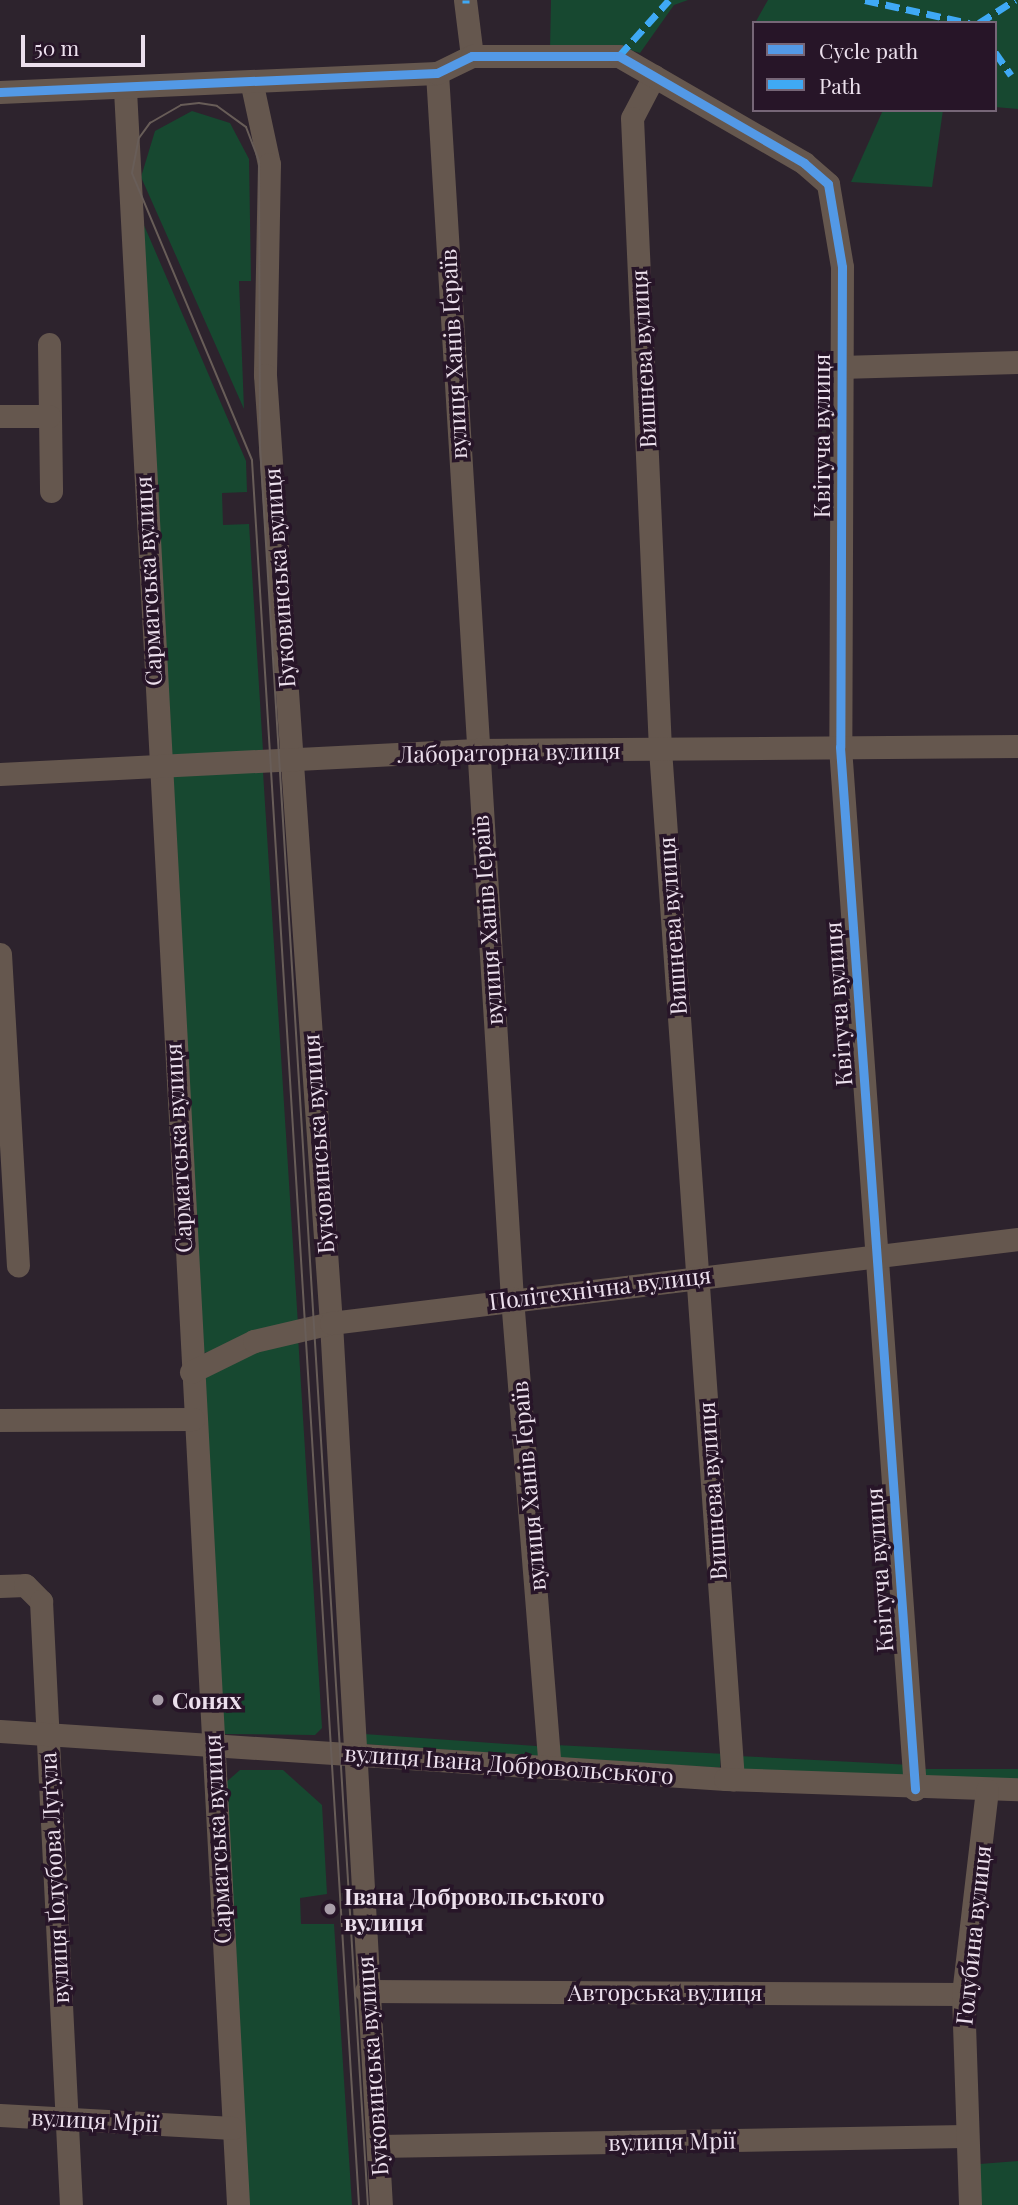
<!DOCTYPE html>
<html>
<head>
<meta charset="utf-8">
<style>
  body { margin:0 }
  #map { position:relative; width:1018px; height:2205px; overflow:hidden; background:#2d232d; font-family:"Playfair Display",serif }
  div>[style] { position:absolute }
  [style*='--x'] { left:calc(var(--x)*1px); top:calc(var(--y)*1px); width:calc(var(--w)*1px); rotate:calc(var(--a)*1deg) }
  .green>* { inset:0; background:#174830; transform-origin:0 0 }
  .minor>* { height:23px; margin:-11.5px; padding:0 11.5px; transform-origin:11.5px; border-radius:11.5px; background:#65574e }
  .tram>* { height:2px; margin:-1px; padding:0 1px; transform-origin:1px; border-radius:1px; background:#685d58 }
  .quiet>* { height:7px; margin-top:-3.5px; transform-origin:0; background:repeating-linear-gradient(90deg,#3fa9f5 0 14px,transparent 0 21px) }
  .cycleway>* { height:9px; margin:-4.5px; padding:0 4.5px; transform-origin:4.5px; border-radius:4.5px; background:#5399e6 }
  .dots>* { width:19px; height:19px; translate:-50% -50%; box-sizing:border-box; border:4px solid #271528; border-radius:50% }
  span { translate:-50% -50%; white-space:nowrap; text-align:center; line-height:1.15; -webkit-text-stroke:7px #271528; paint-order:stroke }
  .street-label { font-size:23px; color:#ece0ed }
  .poi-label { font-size:23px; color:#ece0ed; font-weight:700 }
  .left { translate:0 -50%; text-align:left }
  .legend { position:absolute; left:752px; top:21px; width:245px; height:91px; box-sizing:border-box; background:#271528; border:2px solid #766677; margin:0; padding:9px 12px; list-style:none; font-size:21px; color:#ece0ed }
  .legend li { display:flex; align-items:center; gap:14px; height:35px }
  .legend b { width:35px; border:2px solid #766677 }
  .scale { position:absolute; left:21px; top:35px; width:124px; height:32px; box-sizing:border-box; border:4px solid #ece0ed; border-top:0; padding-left:9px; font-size:21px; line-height:24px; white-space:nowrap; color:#ece0ed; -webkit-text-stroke:5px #271528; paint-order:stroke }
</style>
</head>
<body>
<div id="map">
  <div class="green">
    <i style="clip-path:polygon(551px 0,688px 0,674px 5px,640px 53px,617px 46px,550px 50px)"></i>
    <i style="clip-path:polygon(768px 0,1018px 0,1018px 109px,995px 107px,995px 23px,755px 23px)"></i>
    <i style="clip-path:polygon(883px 110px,943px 110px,932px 187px,851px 182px)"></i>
    <i style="clip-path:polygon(192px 111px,230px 123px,249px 159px,251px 281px,239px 281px,244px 409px,141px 177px,155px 131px)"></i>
    <i style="clip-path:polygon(143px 223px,246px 461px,247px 492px,222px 493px,223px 525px,249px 524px,263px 751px,171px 755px)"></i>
    <i style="clip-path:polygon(263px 772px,298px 1325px,204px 1353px,199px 1350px,172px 774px)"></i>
    <i style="clip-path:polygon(298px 1336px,322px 1728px,315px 1735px,225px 1734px,218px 1731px,203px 1377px,213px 1365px)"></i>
    <i style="left:364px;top:1734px;width:176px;height:10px;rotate:4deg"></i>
    <i style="left:556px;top:1745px;width:165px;height:14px;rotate:3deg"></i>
    <i style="left:738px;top:1756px;width:169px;height:16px;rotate:3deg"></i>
    <i style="clip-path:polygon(923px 1769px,1018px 1769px,1018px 1780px,923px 1782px)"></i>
    <i style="clip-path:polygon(240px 1770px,283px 1770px,322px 1805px,327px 1894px,300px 1898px,301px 1924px,334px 1924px,352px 2205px,245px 2205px,224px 1784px)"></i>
    <i style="clip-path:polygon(1018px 2161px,1018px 2205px,970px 2205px,967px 2165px)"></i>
  </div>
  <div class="minor">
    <i style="--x:465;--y:0;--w:56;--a:82.9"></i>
    <i style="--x:437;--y:73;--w:1227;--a:86.5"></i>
    <i style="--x:512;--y:1298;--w:471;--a:85.4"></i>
    <i style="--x:654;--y:76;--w:47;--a:117.6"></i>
    <i style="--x:632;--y:118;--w:632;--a:87.46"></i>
    <i style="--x:660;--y:749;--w:1033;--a:85.95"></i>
    <i style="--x:252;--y:85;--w:81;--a:77.9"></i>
    <i style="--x:269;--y:164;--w:211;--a:91.1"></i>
    <i style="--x:265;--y:375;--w:950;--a:86.02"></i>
    <i style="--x:331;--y:1323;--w:883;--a:86.76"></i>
    <i style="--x:125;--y:90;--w:2118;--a:86.94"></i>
    <i style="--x:0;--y:92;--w:437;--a:-2.5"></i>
    <i style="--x:437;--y:73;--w:39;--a:-26"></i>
    <i style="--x:472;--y:56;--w:147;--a:0"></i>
    <i style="--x:619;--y:56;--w:214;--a:30"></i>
    <i style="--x:804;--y:163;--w:32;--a:41"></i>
    <i style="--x:828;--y:184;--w:84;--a:80.4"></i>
    <i style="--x:842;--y:267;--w:480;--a:90.2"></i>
    <i style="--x:840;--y:747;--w:1045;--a:85.88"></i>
    <i style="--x:49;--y:344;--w:147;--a:89.2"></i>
    <i style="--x:840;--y:367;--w:178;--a:-1.6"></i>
    <i style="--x:0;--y:416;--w:49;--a:0"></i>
    <i style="--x:0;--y:774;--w:477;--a:-2.9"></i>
    <i style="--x:476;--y:750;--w:542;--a:-0.42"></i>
    <i style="--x:0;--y:954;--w:312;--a:86.7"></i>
    <i style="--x:191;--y:1372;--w:70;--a:-26.2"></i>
    <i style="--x:254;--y:1341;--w:79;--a:-13.2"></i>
    <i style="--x:331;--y:1323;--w:692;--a:-6.97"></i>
    <i style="--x:0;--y:1420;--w:193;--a:-0.3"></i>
    <i style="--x:0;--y:1586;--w:25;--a:-2"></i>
    <i style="--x:25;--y:1585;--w:23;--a:45"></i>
    <i style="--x:41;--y:1601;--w:605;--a:87.16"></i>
    <i style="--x:0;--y:1731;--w:727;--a:3.79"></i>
    <i style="--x:725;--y:1779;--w:293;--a:2"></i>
    <i style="--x:366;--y:1991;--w:597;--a:0.29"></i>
    <i style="--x:0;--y:2115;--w:233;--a:3.2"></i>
    <i style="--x:378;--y:2146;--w:587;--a:-0.98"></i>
    <i style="--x:970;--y:2205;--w:211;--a:-91.9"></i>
    <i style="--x:963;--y:1994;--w:205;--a:-83.3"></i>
  </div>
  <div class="tram">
    <i style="--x:359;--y:2205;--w:1748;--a:-93.51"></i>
    <i style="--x:252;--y:460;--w:311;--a:-112.7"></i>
    <i style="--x:132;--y:173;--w:36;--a:-79"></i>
    <i style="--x:139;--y:138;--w:19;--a:-54"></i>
    <i style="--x:150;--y:123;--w:36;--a:-30"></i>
    <i style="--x:181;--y:105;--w:18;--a:-6"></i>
    <i style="--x:199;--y:103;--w:18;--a:9"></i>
    <i style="--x:217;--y:106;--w:36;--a:36"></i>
    <i style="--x:246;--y:127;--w:36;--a:69"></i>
    <i style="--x:259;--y:161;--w:285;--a:89.8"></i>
    <i style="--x:260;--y:446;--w:1762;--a:86.49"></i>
  </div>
  <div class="quiet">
    <i style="--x:865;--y:0;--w:107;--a:12.5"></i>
    <i style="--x:466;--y:3;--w:3;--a:-90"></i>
    <i style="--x:979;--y:23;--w:43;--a:-32.6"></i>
    <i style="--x:995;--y:52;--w:28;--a:55"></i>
    <i style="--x:619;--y:56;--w:75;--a:-48.2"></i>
  </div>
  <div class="cycleway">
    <i style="--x:0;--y:92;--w:437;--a:-2.5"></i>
    <i style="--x:437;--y:73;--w:39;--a:-26"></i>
    <i style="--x:472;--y:56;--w:147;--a:0"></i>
    <i style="--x:619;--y:56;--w:214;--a:30"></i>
    <i style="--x:804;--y:163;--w:32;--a:41"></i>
    <i style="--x:828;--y:184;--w:84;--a:80.4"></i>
    <i style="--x:842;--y:267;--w:480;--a:90.2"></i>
    <i style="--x:840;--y:747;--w:1045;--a:85.88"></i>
  </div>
  <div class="dots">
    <i style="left:158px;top:1700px;background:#a99eaa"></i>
    <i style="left:330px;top:1909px;background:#a99eaa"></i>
  </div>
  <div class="street-label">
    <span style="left:453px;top:354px;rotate:-93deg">вулиця Ханів Ґераїв</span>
    <span style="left:643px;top:359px;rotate:-93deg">Вишнева вулиця</span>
    <span style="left:821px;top:436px;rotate:-90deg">Квітуча вулиця</span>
    <span style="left:279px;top:578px;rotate:-94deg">Буковинська вулиця</span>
    <span style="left:148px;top:581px;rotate:-93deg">Сарматська вулиця</span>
    <span style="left:509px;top:752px;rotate:-1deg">Лабораторна вулиця</span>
    <span style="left:487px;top:920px;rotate:-94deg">вулиця Ханів Ґераїв</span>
    <span style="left:672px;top:926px;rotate:-94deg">Вишнева вулиця</span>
    <span style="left:838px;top:1004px;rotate:-94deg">Квітуча вулиця</span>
    <span style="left:318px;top:1144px;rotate:-94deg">Буковинська вулиця</span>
    <span style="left:178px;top:1148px;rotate:-93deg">Сарматська вулиця</span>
    <span style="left:600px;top:1288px;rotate:-7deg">Політехнічна вулиця</span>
    <span style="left:528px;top:1486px;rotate:-95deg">вулиця Ханів Ґераїв</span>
    <span style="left:712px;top:1491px;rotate:-94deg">Вишнева вулиця</span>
    <span style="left:879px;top:1570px;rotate:-94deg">Квітуча вулиця</span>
    <span style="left:509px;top:1764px;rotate:4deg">вулиця Івана Добровольського</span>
    <span style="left:217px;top:1839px;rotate:-93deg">Сарматська вулиця</span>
    <span style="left:54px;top:1878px;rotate:-93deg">вулиця Ґолубова Луґула</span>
    <span style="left:973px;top:1935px;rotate:-84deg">Голубина вулиця</span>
    <span style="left:665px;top:1992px">Авторська вулиця</span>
    <span style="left:372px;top:2066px;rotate:-94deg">Буковинська вулиця</span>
    <span style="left:95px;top:2120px;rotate:3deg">вулиця Мрії</span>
    <span style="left:672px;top:2141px;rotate:-1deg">вулиця Мрії</span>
  </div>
  <div class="poi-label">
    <span class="left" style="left:172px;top:1700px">Сонях</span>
    <span class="left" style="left:344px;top:1909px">Івана Добровольського<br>вулиця</span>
  </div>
  <ul class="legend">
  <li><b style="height:9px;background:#5399e6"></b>Cycle path</li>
  <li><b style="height:9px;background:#3fa9f5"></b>Path</li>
  </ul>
  <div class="scale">50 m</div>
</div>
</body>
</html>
